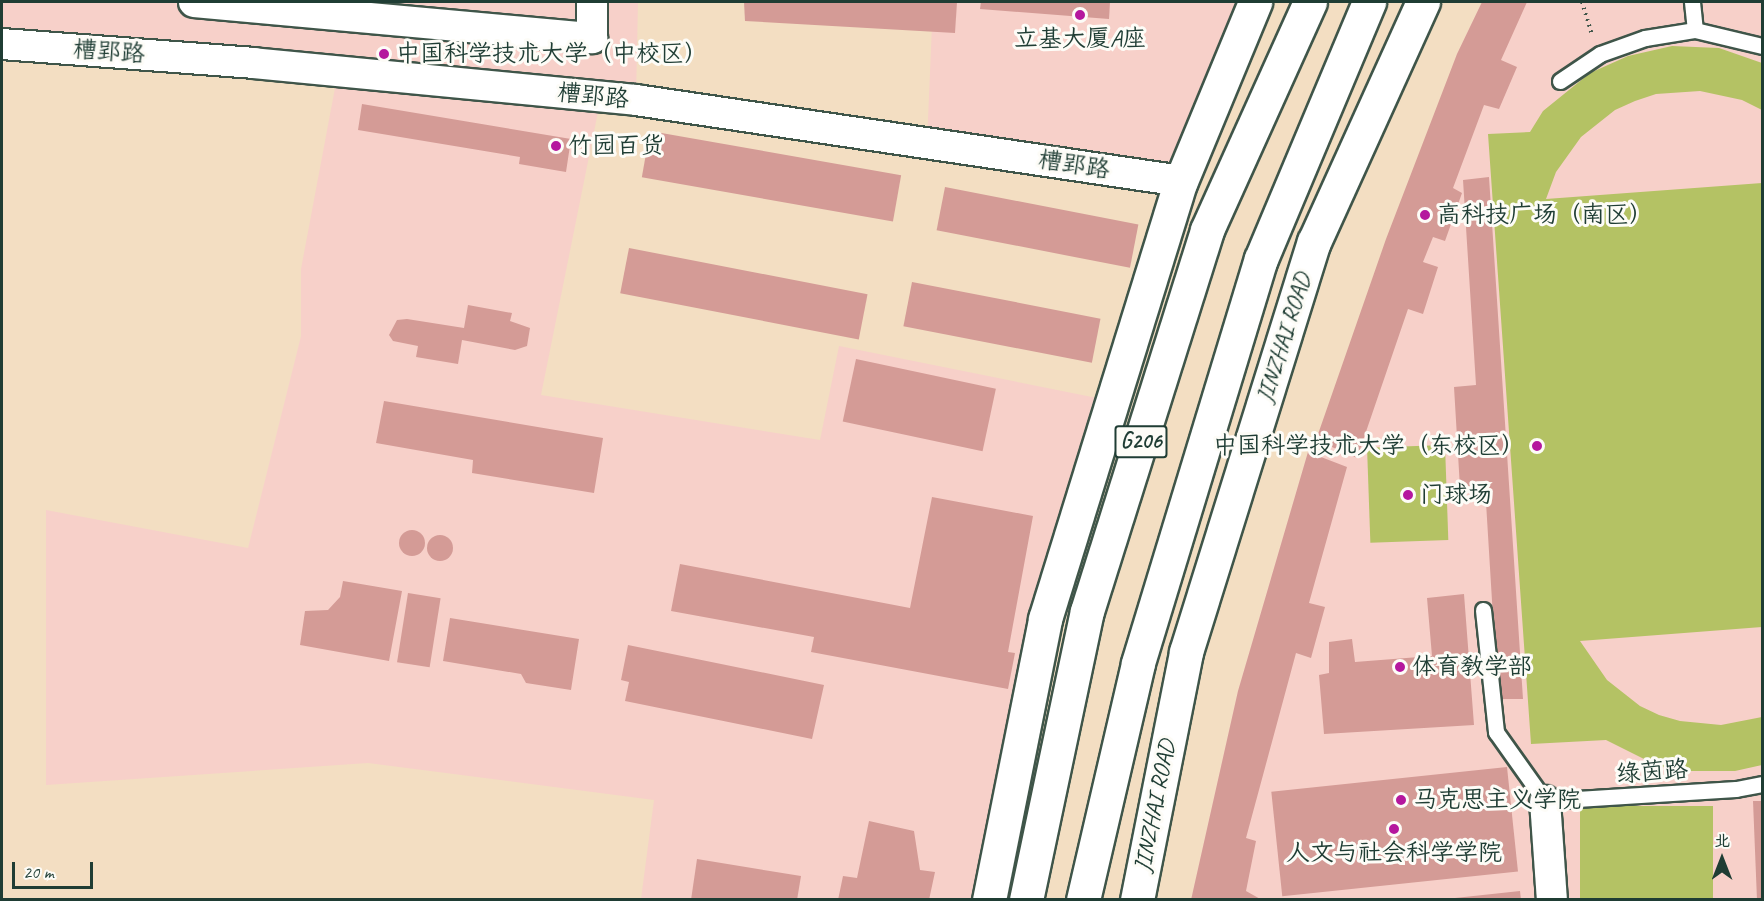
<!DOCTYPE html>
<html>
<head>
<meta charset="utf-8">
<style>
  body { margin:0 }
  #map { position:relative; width:1764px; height:901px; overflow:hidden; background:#f3dec2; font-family:Caveat,"LXGW WenKai TC",sans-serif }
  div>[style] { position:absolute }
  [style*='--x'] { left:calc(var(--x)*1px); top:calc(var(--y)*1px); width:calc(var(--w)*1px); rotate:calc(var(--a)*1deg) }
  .built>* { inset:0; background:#f7d0c9 }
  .green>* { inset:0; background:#b4c264; transform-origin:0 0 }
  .building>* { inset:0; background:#d49b96; transform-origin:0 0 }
  .round { border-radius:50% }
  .path>* { height:4px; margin-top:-2px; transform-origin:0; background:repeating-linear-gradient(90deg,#3f5549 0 1.5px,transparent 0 6px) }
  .roads { filter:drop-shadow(2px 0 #3f5549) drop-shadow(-2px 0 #3f5549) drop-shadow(0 2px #3f5549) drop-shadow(0 -2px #3f5549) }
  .service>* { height:15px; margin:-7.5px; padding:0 7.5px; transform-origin:7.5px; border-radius:7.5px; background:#fff }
  .minor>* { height:30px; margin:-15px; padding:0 15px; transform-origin:15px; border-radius:15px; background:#fff }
  .trunk>* { height:33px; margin:-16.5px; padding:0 16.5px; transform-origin:16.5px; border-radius:16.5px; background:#fff }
  .bridges { filter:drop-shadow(2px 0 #3f5549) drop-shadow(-2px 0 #3f5549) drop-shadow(0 2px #3f5549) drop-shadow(0 -2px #3f5549) }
  .trunk-bridge>* { height:33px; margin:-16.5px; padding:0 16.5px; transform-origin:16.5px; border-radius:16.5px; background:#fff }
  .dots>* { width:16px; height:16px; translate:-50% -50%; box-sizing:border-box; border:3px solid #fdfcf7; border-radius:50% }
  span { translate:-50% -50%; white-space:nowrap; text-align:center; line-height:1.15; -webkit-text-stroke:6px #fdfcf7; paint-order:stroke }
  .shield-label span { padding:2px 4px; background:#fdfcf7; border:2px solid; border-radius:4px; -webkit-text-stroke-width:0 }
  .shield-label { font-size:22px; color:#1f3d34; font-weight:700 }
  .poi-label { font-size:24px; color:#1f3d34 }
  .left { translate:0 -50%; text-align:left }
  .right { translate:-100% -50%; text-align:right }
  .street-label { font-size:24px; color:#1f3d34 }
  .frame { position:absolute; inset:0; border:3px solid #1f3d34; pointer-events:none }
  .north { position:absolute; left:1692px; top:829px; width:60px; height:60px; -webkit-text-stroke:4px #fdfcf7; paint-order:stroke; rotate:0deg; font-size:16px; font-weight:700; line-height:24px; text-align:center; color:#1f3d34 }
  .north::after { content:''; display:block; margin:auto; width:21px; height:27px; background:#1f3d34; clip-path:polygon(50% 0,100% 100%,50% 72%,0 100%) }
  .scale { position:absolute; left:12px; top:862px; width:81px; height:27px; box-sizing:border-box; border:3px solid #1f3d34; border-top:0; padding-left:8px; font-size:18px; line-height:21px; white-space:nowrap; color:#1f3d34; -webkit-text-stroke:4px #fdfcf7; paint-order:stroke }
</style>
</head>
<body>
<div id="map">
  <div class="built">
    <i style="clip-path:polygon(2px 2px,638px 2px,636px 100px,601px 97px,541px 395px,820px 440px,839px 346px,1112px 401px,989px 899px,641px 899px,654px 800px,368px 763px,46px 785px,46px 510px,248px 548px,301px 336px,301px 269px,338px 72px,2px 44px)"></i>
    <i style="clip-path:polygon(933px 2px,1255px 2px,1181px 181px,927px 143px)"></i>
    <i style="clip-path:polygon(1482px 2px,1762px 2px,1762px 899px,1191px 900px,1238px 691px,1308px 452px,1316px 440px,1457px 54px)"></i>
  </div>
  <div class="green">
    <i style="clip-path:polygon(1672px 46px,1719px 48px,1762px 63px,1762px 110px,1742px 100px,1700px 91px,1656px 94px,1635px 101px,1615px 110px,1581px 137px,1556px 172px,1546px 199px,1762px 183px,1762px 627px,1580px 641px,1607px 680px,1640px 706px,1659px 715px,1680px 721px,1721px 725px,1762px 717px,1762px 765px,1735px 771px,1689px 771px,1658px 766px,1606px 740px,1531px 744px,1488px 134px,1530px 132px,1543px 111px,1590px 73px,1628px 56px)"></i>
    <i style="left:1445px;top:445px;width:95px;height:78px;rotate:88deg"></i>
    <i style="left:1580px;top:806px;width:133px;height:94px"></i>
  </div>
  <div class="building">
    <i style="clip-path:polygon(744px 2px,957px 2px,955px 33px,745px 21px)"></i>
    <i style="clip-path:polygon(981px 2px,1110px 2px,1109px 19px,980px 9px)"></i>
    <i style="clip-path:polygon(1482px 2px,1527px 2px,1501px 60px,1517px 67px,1499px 109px,1484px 105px,1453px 188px,1462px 193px,1445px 241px,1433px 237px,1423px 262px,1438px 267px,1423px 314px,1408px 309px,1357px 458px,1316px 440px,1386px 239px,1457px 54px)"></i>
    <i style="clip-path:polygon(362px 104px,571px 139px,566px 172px,519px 164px,520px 157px,358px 130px)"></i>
    <i style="left:650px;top:131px;width:255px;height:47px;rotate:10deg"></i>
    <i style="clip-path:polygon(1489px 177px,1523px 699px,1498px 699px,1485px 486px,1460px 488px,1454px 387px,1476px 385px,1463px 180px)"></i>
    <i style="left:945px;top:187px;width:197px;height:44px;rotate:11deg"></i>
    <i style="left:629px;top:248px;width:243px;height:46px;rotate:11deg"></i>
    <i style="left:912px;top:282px;width:192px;height:45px;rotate:11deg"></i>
    <i style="clip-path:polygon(468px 305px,512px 313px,510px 321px,530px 328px,527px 346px,515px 350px,462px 340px,458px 364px,416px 357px,418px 346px,393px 341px,389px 335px,397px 320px,407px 319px,464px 328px)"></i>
    <i style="left:856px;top:359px;width:143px;height:64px;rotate:12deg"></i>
    <i style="clip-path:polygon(384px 401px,603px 438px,594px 493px,472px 473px,473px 460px,376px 443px)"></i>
    <i style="clip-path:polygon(1308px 452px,1347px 467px,1309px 603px,1325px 607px,1311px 658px,1296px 653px,1246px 838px,1256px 841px,1246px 891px,1262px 900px,1191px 900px,1238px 691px)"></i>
    <i style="clip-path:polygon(932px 497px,1033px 516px,1008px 652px,1015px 653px,1008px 689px,811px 652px,814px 637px,671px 611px,680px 564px,910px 608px)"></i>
    <i class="round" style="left:399px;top:530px;width:26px;height:26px"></i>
    <i class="round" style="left:427px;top:535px;width:26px;height:26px"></i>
    <i style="clip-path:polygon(343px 581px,402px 591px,389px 661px,300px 645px,305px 611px,328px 610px,340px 597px)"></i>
    <i style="left:408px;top:593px;width:33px;height:70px;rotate:9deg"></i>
    <i style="clip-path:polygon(1464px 594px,1474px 725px,1324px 734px,1319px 675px,1329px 673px,1329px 642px,1352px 639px,1355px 662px,1432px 656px,1427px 598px)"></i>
    <i style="clip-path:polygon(450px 618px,579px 639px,571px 690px,526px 683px,521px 674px,443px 661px)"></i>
    <i style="clip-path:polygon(628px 645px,824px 685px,812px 739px,625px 701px,629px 682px,621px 680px)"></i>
    <i style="left:1507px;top:767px;width:105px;height:237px;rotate:84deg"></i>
    <i style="clip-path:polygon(1753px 801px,1762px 801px,1762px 900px,1757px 900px)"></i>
    <i style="clip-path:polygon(869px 821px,914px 831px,920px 870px,935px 872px,929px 900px,838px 900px,843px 876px,857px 878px)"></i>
    <i style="clip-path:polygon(697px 859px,801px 876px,797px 900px,691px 900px)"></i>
    <i style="clip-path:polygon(1520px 891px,1521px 900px,1455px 900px,1455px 898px)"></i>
  </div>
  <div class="path">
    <i style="--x:1582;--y:2;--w:34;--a:73"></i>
  </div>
  <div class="roads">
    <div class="service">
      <i style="--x:1692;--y:2;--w:28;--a:84"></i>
      <i style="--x:1560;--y:81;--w:48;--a:-34"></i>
      <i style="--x:1600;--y:54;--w:48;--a:-19.6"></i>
      <i style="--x:1645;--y:38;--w:51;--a:-9.1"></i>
      <i style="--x:1695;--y:30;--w:69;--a:13.4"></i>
      <i style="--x:1483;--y:610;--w:123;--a:83.9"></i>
      <i style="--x:1496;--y:732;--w:85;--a:54.6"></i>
      <i style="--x:1545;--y:801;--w:191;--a:-3.6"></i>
      <i style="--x:1736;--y:789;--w:26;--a:-11"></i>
    </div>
    <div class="minor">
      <i style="--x:194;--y:2;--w:400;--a:5.2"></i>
      <i style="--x:592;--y:38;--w:36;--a:-90"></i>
      <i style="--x:2;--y:44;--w:252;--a:4.3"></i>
      <i style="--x:253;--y:63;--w:385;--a:5.5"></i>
      <i style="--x:636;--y:100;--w:551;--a:8.45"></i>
      <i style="--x:1545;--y:801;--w:99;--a:86"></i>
    </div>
    <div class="trunk">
      <i style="--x:989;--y:900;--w:287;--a:-78.7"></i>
      <i style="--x:1045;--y:619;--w:459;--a:-72.8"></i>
      <i style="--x:1181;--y:181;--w:194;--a:-67.5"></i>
      <i style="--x:1137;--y:900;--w:253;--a:-78.8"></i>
      <i style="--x:1186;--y:652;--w:430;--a:-72.7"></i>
      <i style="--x:1314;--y:242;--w:264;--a:-65.6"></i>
    </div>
  </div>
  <div class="bridges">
    <div class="trunk-bridge">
      <i style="--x:1026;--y:900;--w:295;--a:-78.1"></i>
      <i style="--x:1087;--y:611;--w:399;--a:-72.5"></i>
      <i style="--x:1207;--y:230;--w:250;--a:-65.7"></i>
      <i style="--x:1083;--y:900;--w:243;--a:-76.9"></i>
      <i style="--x:1138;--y:663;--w:422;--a:-73.1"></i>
      <i style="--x:1261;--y:259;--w:279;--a:-67.2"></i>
    </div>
  </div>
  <div class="dots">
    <i style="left:1080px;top:15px;background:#b5179e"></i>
    <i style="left:384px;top:54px;background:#b5179e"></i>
    <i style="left:556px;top:146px;background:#b5179e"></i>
    <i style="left:1425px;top:215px;background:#b5179e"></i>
    <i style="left:1537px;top:446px;background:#b5179e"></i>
    <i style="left:1408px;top:495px;background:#b5179e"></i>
    <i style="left:1400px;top:667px;background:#b5179e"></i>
    <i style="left:1401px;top:800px;background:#b5179e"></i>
    <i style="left:1394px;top:829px;background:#b5179e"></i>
  </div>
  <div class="shield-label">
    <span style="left:1141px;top:442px">G206</span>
  </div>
  <div class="poi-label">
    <span style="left:1080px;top:39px">立基大厦A座</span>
    <span class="left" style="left:396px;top:54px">中国科学技术大学（中校区）</span>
    <span class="left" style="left:568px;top:146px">竹园百货</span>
    <span class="left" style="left:1437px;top:215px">高科技广场（南区）</span>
    <span class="right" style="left:1525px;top:446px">中国科学技术大学（东校区）</span>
    <span class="left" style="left:1420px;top:495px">门球场</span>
    <span class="left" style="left:1412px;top:667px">体育教学部</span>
    <span class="left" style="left:1413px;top:800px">马克思主义学院</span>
    <span style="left:1394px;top:853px">人文与社会科学学院</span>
  </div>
  <div class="street-label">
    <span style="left:109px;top:52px;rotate:4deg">槽郢路</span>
    <span style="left:593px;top:96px;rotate:6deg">槽郢路</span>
    <span style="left:1074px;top:165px;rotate:9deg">槽郢路</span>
    <span style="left:1284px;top:338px;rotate:-73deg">JINZHAI ROAD</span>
    <span style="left:1652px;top:772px;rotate:-4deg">绿茵路</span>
    <span style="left:1155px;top:806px;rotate:-79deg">JINZHAI ROAD</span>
  </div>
  <div class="frame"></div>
  <div class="north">北</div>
  <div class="scale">20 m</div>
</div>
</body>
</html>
